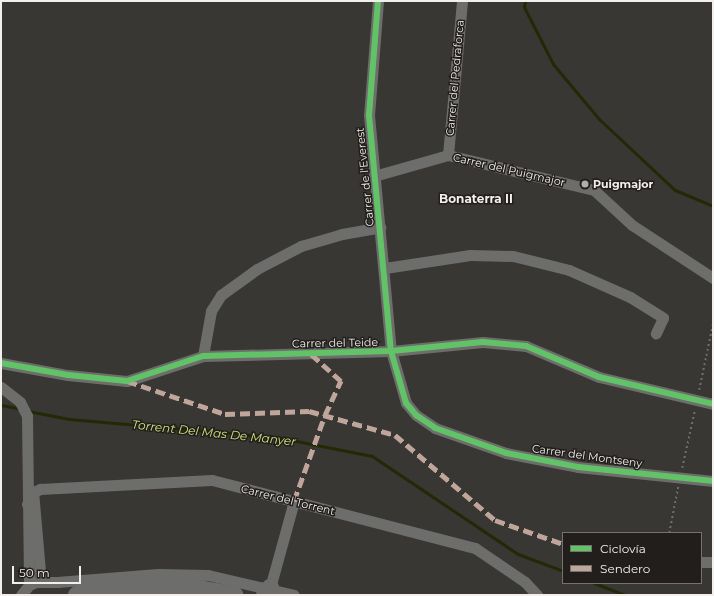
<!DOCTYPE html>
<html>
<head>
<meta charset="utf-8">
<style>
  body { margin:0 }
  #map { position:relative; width:714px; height:596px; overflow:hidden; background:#393734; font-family:Montserrat,sans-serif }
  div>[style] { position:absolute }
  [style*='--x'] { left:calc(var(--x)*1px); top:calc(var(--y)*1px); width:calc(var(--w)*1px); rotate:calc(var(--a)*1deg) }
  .stream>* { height:3px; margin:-1.5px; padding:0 1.5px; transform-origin:1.5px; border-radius:1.5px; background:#222905 }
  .path>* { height:1.5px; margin-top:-0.75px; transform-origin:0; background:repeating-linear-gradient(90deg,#6f6f6e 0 2px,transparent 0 5px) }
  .minor>* { height:11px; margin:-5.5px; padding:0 5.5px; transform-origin:5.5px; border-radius:5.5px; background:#6d6d6b }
  .primary>* { height:18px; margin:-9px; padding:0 9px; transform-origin:9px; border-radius:9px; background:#6d6d6b }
  .quiet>* { height:5px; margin-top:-2.5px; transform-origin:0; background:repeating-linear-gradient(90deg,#c0a59a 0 10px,transparent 0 15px) }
  .cycleway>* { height:6px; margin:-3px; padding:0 3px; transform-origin:3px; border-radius:3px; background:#61c268 }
  .dots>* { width:11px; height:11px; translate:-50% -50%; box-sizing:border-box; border:2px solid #211e1c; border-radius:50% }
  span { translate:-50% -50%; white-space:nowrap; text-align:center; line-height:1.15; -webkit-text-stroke:3px #211e1c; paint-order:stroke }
  .street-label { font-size:11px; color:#f2efec }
  .poi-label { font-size:11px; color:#f2efec; font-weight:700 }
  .left { translate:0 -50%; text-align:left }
  .neighbourhood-label { font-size:12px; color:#f2efec; font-weight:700 }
  .water-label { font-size:12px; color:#cfe77f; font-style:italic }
  .frame { position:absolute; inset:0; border:2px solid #f2efec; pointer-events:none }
  .legend { position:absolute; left:562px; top:532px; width:140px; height:52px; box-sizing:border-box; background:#211e1c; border:1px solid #75726f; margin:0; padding:5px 7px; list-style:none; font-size:12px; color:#f2efec }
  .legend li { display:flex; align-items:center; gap:8px; height:20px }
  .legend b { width:20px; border:1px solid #75726f }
  .scale { position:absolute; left:12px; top:566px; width:69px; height:18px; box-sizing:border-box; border:2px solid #f2efec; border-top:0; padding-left:5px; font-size:12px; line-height:14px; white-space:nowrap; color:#f2efec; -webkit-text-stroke:3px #211e1c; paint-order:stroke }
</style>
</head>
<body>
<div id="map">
  <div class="stream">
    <i style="--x:525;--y:1;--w:6;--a:99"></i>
    <i style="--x:524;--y:7;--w:64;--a:63"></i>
    <i style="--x:553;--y:64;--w:72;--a:50.1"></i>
    <i style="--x:599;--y:119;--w:104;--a:43.1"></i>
    <i style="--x:675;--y:190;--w:41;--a:22.8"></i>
    <i style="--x:1;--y:405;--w:20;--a:11"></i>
    <i style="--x:28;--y:411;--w:42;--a:11"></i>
    <i style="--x:69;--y:419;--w:208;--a:5"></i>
    <i style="--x:276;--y:437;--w:98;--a:11.2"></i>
    <i style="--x:372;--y:456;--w:176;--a:33.9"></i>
    <i style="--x:518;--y:554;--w:48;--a:20.7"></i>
    <i style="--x:594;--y:583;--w:33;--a:21"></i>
  </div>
  <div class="path">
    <i style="--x:699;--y:390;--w:68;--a:-78.2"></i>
    <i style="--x:682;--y:468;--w:60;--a:-77.6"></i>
    <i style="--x:669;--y:533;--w:47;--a:-78.9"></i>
  </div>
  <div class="minor">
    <i style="--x:378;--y:1;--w:114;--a:94.5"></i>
    <i style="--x:369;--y:115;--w:237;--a:84.7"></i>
    <i style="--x:391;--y:351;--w:54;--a:73.9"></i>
    <i style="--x:406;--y:403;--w:16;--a:50"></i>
    <i style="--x:416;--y:415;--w:23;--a:34"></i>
    <i style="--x:435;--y:428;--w:75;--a:19.4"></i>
    <i style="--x:506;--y:453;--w:73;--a:11"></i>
    <i style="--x:578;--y:467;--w:136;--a:5.9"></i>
    <i style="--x:448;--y:155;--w:155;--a:-84.8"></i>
    <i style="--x:374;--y:176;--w:77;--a:-15.8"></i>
    <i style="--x:448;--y:155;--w:150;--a:13.5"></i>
    <i style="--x:594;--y:190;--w:52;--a:42.6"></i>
    <i style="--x:632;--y:225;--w:97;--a:33.2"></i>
    <i style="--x:385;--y:268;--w:86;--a:-8.7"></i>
    <i style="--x:470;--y:255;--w:43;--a:1.3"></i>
    <i style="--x:513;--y:256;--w:58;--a:14"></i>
    <i style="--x:569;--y:270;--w:67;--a:23.9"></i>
    <i style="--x:630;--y:297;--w:39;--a:32"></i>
    <i style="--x:663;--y:318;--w:17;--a:115"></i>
    <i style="--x:203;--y:356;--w:46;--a:-79.9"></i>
    <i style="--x:211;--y:311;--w:19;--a:-58"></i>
    <i style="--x:221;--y:295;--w:44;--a:-35.8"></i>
    <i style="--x:257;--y:269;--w:50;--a:-27.6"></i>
    <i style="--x:301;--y:246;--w:43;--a:-16.3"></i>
    <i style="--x:342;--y:234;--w:39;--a:-10"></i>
    <i style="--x:1;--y:363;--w:68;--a:10.2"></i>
    <i style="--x:68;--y:375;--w:59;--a:5.8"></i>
    <i style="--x:127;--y:381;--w:80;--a:-18.2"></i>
    <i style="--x:203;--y:356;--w:188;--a:-1.5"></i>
    <i style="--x:391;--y:351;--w:92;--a:-5.6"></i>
    <i style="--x:483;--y:342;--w:43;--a:5.3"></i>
    <i style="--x:526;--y:346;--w:79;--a:23"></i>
    <i style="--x:599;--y:377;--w:117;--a:13.3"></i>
    <i style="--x:1;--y:387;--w:24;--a:38"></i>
    <i style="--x:20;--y:402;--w:16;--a:63"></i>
    <i style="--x:27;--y:416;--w:169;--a:89.3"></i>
    <i style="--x:33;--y:491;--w:91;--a:85"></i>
    <i style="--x:27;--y:504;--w:14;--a:-60"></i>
    <i style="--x:34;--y:492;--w:7;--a:-27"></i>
    <i style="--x:40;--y:489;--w:172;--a:-3"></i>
    <i style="--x:212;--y:480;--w:272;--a:14.5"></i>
    <i style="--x:475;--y:548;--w:60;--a:34.2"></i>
    <i style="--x:525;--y:582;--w:18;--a:47"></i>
    <i style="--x:701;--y:562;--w:12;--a:0"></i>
    <i style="--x:270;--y:588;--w:90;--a:-74.6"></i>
    <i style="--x:21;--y:595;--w:13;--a:-51"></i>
    <i style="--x:29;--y:585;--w:8;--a:-23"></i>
    <i style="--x:36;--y:582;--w:21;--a:0"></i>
    <i style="--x:57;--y:582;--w:101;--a:-4.5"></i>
    <i style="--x:158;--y:574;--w:50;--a:1.1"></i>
    <i style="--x:208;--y:575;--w:88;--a:13.1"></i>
  </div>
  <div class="primary">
    <i style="--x:77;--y:595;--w:90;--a:-5.1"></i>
    <i style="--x:167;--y:587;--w:32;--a:4"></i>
    <i style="--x:199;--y:589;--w:36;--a:10"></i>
    <i style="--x:265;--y:595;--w:9;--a:-54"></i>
  </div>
  <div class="quiet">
    <i style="--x:127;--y:381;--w:103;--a:18.6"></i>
    <i style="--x:225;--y:414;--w:84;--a:-2"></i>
    <i style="--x:309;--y:411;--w:89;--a:15.6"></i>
    <i style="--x:395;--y:435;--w:131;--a:40.4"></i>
    <i style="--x:495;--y:520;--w:72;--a:19.4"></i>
    <i style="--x:294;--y:501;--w:91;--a:-70.2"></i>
    <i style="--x:325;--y:415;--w:38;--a:-65"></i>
    <i style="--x:341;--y:381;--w:40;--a:-138"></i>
  </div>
  <div class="cycleway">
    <i style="--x:378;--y:1;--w:114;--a:94.5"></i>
    <i style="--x:369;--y:115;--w:237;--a:84.7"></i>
    <i style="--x:391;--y:351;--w:54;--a:73.9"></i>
    <i style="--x:406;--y:403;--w:16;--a:50"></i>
    <i style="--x:416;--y:415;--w:23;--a:34"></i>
    <i style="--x:435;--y:428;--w:75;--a:19.4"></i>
    <i style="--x:506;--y:453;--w:73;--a:11"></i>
    <i style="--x:578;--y:467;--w:136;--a:5.9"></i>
    <i style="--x:1;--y:363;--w:68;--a:10.2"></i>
    <i style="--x:68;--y:375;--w:59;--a:5.8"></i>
    <i style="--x:127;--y:381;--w:80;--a:-18.2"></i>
    <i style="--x:203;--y:356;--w:188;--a:-1.5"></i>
    <i style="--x:391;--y:351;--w:92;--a:-5.6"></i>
    <i style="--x:483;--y:342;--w:43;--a:5.3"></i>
    <i style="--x:526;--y:346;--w:79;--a:23"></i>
    <i style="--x:599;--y:377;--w:117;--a:13.3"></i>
  </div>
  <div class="dots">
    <i style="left:585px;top:184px;background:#b1afac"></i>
  </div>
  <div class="street-label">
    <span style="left:455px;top:78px;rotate:-85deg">Carrer del Pedraforca</span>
    <span style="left:509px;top:170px;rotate:13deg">Carrer del Puigmajor</span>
    <span style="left:365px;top:177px;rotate:-96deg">Carrer de l'Everest</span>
    <span style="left:335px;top:343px;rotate:-1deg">Carrer del Teide</span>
    <span style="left:587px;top:456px;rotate:8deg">Carrer del Montseny</span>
    <span style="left:288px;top:500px;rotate:14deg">Carrer del Torrent</span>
  </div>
  <div class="poi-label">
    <span class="left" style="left:593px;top:184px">Puigmajor</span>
  </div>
  <div class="neighbourhood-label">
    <span style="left:476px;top:199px">Bonaterra II</span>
  </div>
  <div class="water-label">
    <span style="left:214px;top:433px;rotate:6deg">Torrent Del Mas De Manyer</span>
  </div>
  <div class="frame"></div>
  <ul class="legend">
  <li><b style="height:5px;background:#61c268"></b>Ciclovía</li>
  <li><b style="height:5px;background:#c0a59a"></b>Sendero</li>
  </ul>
  <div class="scale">50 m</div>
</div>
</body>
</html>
